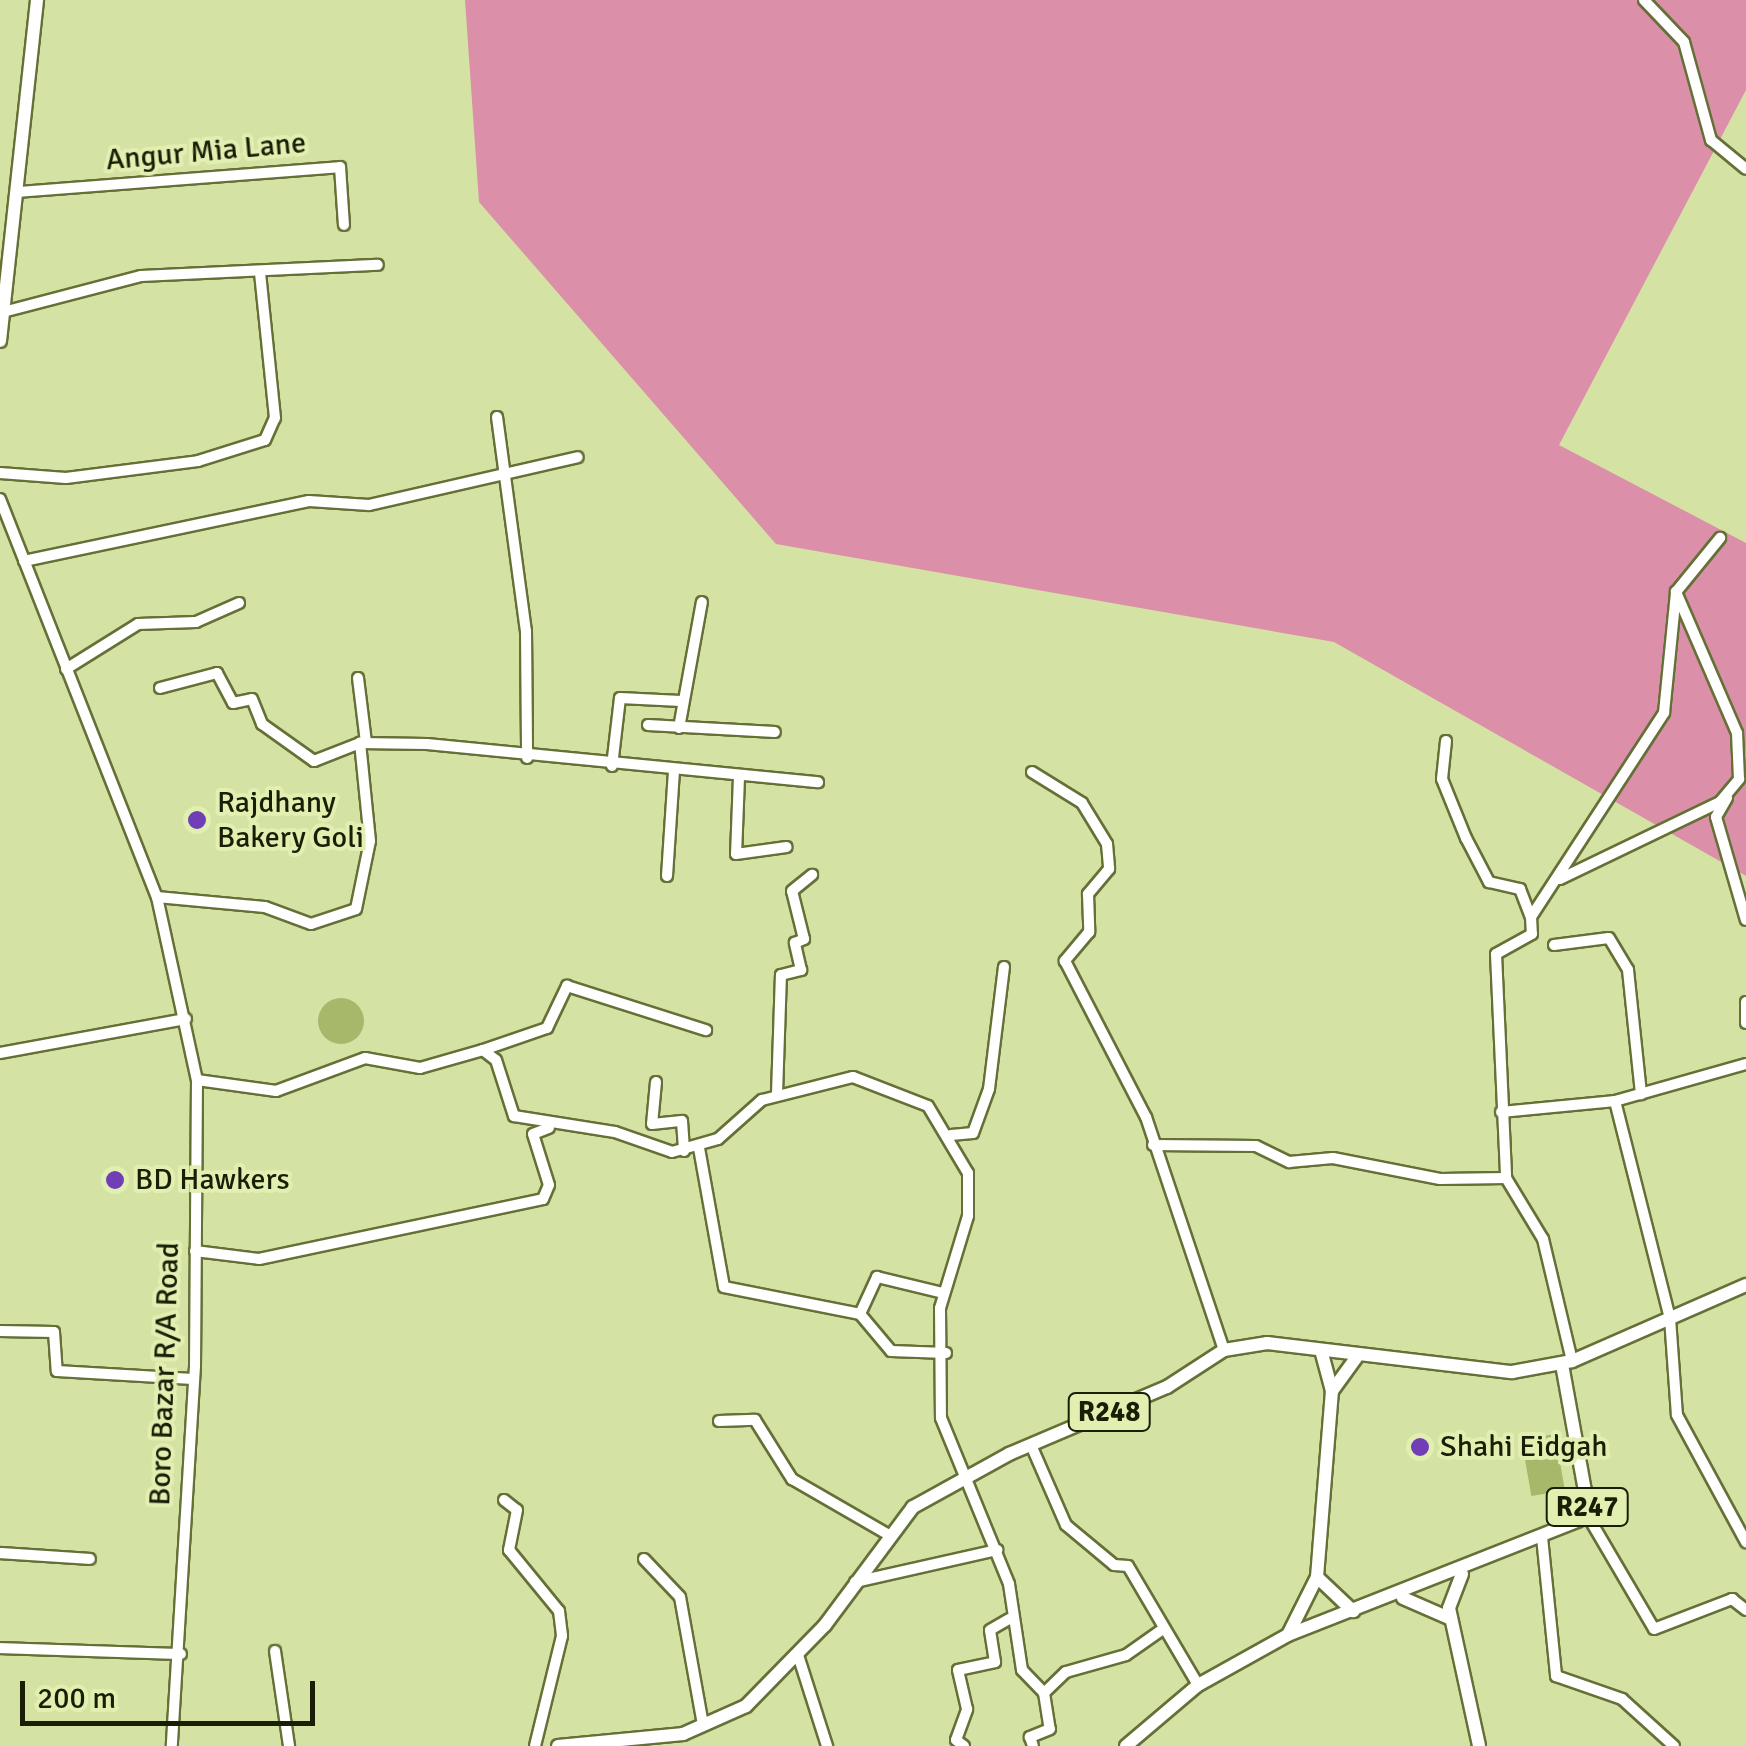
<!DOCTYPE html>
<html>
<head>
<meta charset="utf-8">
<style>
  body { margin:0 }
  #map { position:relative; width:1746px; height:1746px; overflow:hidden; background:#d4e2a4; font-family:Signika,sans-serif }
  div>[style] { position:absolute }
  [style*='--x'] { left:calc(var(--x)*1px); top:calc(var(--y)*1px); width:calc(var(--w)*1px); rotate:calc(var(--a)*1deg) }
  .green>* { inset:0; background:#db8fa8 }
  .water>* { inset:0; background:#a8b86a; transform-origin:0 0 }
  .round { border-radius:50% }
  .roads { filter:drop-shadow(2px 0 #657037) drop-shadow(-2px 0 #657037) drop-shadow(0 2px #657037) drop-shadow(0 -2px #657037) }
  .minor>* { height:10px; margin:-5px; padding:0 5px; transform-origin:5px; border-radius:5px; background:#fff }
  .major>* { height:12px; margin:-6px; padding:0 6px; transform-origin:6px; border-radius:6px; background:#fff }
  .dots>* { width:28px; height:28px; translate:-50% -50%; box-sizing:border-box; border:5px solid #e1efb1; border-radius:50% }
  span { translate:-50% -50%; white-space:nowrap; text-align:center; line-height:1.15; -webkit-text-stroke:8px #e1efb1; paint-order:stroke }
  .shield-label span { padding:2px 8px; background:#e1efb1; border:2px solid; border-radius:8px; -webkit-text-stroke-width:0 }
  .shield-label { font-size:28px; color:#1a1e07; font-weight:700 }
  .street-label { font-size:30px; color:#1a1e07 }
  .poi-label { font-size:30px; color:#1a1e07 }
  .left { translate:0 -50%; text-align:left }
  .scale { position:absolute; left:20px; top:1681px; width:295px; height:45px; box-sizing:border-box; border:5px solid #1a1e07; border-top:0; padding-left:12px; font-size:30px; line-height:35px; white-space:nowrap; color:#1a1e07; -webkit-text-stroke:8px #e1efb1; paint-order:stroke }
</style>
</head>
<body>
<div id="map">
  <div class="green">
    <i style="clip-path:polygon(465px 0,1746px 0,1746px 90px,1559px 445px,1746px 543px,1746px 876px,1334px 642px,776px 544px,479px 202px)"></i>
  </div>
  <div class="water">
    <i class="round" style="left:318px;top:998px;width:46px;height:46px"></i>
    <i style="left:1555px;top:1434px;width:57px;height:34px;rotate:80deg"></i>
  </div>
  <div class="roads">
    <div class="minor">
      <i style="--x:1644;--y:0;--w:58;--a:46.4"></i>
      <i style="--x:1684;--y:42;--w:102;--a:74.6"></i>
      <i style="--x:1711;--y:140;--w:45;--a:39.6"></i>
      <i style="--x:18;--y:192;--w:323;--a:-4.4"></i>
      <i style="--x:340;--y:167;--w:58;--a:86.1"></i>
      <i style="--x:3;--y:312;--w:143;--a:-14.6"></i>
      <i style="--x:141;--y:276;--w:237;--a:-2.7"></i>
      <i style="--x:497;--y:417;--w:216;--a:82.3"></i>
      <i style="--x:526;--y:631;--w:127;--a:89.5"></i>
      <i style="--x:0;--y:473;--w:66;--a:4.3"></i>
      <i style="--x:66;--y:478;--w:133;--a:-7.3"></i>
      <i style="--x:198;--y:461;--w:70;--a:-17.4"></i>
      <i style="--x:265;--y:440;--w:24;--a:-66"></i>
      <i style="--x:275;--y:418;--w:147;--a:-95.9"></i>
      <i style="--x:0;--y:499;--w:428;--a:68.5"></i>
      <i style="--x:157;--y:897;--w:187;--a:77.7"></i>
      <i style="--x:197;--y:1080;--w:286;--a:90.4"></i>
      <i style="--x:195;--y:1366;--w:381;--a:93.5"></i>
      <i style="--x:24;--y:561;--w:291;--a:-11.9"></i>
      <i style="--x:309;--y:501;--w:60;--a:3.8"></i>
      <i style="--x:369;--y:505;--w:214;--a:-12.9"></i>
      <i style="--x:66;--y:669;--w:85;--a:-32"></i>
      <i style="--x:138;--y:624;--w:58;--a:-2"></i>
      <i style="--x:196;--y:622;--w:47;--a:-23.8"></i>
      <i style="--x:358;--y:678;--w:64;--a:82.9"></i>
      <i style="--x:160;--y:688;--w:59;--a:-14.7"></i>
      <i style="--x:217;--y:673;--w:34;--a:62"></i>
      <i style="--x:233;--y:703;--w:19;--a:-12"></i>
      <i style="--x:252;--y:699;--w:27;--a:68"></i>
      <i style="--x:262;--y:724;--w:64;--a:35.4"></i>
      <i style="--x:314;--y:761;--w:49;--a:-21.4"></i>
      <i style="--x:360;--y:743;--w:67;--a:0.9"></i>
      <i style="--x:427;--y:744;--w:393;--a:5.6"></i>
      <i style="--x:648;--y:725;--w:127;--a:3.2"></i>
      <i style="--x:679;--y:728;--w:128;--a:-79.7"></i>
      <i style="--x:1446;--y:741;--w:38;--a:96"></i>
      <i style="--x:1442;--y:779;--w:64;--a:67.9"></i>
      <i style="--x:1466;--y:838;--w:50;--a:62.4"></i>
      <i style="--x:1489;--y:882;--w:32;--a:13"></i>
      <i style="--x:1520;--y:889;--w:30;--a:69"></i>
      <i style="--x:1531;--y:917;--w:17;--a:87"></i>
      <i style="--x:1532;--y:934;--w:41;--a:150.9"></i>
      <i style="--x:1496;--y:954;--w:224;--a:87.4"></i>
      <i style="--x:1506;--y:1178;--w:71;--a:58.8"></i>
      <i style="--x:1543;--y:1239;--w:125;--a:76.6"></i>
      <i style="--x:612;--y:766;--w:68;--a:-83.3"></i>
      <i style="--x:620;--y:698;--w:61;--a:2.8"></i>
      <i style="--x:1032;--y:772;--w:59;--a:31.8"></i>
      <i style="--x:1082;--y:803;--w:48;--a:58.6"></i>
      <i style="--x:1107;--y:844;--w:25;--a:85"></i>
      <i style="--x:1109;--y:869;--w:33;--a:130"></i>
      <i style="--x:1088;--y:894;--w:38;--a:88"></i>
      <i style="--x:1089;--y:932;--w:38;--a:130"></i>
      <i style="--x:1065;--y:961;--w:176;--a:62.6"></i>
      <i style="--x:1146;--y:1117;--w:246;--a:71.5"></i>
      <i style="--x:739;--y:777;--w:77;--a:92.2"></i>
      <i style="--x:736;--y:854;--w:51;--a:-7.8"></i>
      <i style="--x:1727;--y:798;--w:22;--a:120"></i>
      <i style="--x:1716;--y:817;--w:107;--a:73.8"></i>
      <i style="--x:667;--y:876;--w:105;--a:-86.2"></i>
      <i style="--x:1560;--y:879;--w:178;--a:-25.7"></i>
      <i style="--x:1720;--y:802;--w:30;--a:-50"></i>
      <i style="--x:1739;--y:779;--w:46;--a:-92.5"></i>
      <i style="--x:1737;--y:733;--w:154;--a:-113.4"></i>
      <i style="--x:157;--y:897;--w:108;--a:5.3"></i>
      <i style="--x:265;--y:907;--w:49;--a:20.3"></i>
      <i style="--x:311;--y:924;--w:47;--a:-18.4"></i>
      <i style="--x:356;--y:909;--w:69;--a:-78.4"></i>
      <i style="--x:370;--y:841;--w:99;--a:-95.8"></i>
      <i style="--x:1531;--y:917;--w:244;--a:-56.9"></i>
      <i style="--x:1664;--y:713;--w:122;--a:-84.3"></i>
      <i style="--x:1676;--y:592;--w:70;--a:-50.8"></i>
      <i style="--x:1554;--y:945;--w:55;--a:-7.3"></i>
      <i style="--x:1609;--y:938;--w:37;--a:59"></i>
      <i style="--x:1628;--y:970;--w:125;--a:84"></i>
      <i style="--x:1746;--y:1002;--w:21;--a:90"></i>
      <i style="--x:483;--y:1050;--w:68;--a:-19"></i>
      <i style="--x:547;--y:1028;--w:47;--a:-64.5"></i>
      <i style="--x:567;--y:986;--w:146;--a:17.6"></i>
      <i style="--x:0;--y:1053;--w:189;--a:-10.4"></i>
      <i style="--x:197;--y:1080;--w:80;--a:7.9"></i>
      <i style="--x:276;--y:1091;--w:95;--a:-20.3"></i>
      <i style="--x:365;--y:1058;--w:56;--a:10.3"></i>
      <i style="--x:420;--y:1068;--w:66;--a:-15.9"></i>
      <i style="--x:483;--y:1050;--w:16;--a:38"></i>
      <i style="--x:496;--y:1060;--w:59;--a:72.2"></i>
      <i style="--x:514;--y:1116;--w:102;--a:9"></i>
      <i style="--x:615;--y:1132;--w:60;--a:19.3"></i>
      <i style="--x:672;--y:1152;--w:48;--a:-15.8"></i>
      <i style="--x:718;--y:1139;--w:59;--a:-41.6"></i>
      <i style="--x:762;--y:1100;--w:94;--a:-14.2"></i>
      <i style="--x:853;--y:1077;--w:80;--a:21.1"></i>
      <i style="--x:928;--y:1106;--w:78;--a:59.2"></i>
      <i style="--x:968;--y:1173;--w:43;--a:90"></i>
      <i style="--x:968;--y:1216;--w:96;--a:106.9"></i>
      <i style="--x:940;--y:1308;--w:110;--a:89.5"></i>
      <i style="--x:941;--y:1418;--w:179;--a:67.7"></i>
      <i style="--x:1009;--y:1584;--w:87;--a:81.4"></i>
      <i style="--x:1022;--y:1670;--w:32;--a:46"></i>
      <i style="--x:1044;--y:1693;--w:36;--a:81"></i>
      <i style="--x:1050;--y:1729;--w:22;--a:158"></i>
      <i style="--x:1030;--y:1737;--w:9;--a:72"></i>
      <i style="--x:656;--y:1082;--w:42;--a:95.4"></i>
      <i style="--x:652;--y:1124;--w:30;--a:-6"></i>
      <i style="--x:682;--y:1121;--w:30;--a:86"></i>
      <i style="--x:777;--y:1094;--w:119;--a:-88.1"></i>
      <i style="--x:781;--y:975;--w:21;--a:-14"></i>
      <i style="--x:801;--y:970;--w:28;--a:-103"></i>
      <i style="--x:795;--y:943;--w:10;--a:-24"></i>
      <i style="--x:804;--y:939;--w:49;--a:-104"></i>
      <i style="--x:792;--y:891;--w:26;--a:-39"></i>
      <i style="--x:1615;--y:1101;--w:136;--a:-15.8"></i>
      <i style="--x:1501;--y:1112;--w:115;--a:-5.5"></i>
      <i style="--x:1615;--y:1101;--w:224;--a:75.8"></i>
      <i style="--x:1670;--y:1318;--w:97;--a:85.9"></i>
      <i style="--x:1677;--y:1415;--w:145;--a:61.5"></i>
      <i style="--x:951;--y:1135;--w:22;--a:-5"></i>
      <i style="--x:973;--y:1133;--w:47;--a:-70"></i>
      <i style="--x:989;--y:1089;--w:123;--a:-83"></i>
      <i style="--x:1153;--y:1145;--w:103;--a:0.6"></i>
      <i style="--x:1256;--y:1146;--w:37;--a:26"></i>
      <i style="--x:1289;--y:1162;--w:44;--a:-5.2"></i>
      <i style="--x:1333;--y:1158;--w:109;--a:11.1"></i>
      <i style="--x:1440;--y:1179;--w:66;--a:-0.9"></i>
      <i style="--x:699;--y:1148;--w:141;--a:79.8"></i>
      <i style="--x:724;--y:1287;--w:139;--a:11.2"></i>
      <i style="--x:860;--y:1314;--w:41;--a:-65.3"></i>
      <i style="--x:877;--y:1277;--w:68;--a:13.6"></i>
      <i style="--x:195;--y:1251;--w:64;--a:7.1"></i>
      <i style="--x:259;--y:1259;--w:290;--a:-11.9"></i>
      <i style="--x:543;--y:1199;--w:15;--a:-67"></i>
      <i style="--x:549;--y:1185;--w:53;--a:-107.4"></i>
      <i style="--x:533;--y:1134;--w:17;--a:-21"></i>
      <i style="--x:860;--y:1314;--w:48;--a:50"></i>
      <i style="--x:891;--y:1351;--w:55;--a:2.1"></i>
      <i style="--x:0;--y:1331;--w:54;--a:1.1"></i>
      <i style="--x:54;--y:1332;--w:39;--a:86"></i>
      <i style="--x:57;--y:1371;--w:136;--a:3.4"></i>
      <i style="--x:719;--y:1421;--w:36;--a:-2"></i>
      <i style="--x:755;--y:1420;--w:70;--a:57.9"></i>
      <i style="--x:792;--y:1479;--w:112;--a:30"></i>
      <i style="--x:1031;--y:1445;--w:87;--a:66.4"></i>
      <i style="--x:1066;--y:1525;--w:62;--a:39.8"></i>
      <i style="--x:1114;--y:1565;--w:14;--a:4"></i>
      <i style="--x:1128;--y:1566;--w:138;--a:59.5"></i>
      <i style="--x:504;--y:1500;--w:16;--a:38"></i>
      <i style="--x:517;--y:1510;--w:41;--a:101.3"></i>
      <i style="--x:509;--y:1550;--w:79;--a:50.7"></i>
      <i style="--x:559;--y:1611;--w:25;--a:83"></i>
      <i style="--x:562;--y:1636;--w:113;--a:103.8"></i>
      <i style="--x:1586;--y:1513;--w:134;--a:59.6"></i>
      <i style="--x:1654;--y:1629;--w:84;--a:-21"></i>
      <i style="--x:1732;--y:1599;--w:18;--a:38"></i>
      <i style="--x:1542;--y:1537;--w:140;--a:84.2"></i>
      <i style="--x:1556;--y:1676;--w:70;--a:19.2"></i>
      <i style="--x:1622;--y:1699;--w:70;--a:42.1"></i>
      <i style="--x:0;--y:1553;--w:90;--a:3.8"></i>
      <i style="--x:644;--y:1559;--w:52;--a:46.5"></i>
      <i style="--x:680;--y:1597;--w:130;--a:79.8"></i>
      <i style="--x:855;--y:1582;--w:146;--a:-12.7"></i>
      <i style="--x:0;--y:1648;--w:181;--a:1.9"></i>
      <i style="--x:275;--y:1651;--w:96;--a:81.6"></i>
      <i style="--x:798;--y:1655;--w:96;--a:72.3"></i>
      <i style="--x:1044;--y:1693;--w:30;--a:-44"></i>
      <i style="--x:1066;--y:1672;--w:62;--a:-15.8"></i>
      <i style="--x:1126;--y:1655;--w:45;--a:-35.1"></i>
      <i style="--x:964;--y:1746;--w:10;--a:-143"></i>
      <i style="--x:956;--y:1740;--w:33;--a:-70"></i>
      <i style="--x:967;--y:1709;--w:40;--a:-103"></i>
      <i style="--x:958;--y:1670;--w:38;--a:-12"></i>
      <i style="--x:995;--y:1662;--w:32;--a:-99"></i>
      <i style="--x:990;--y:1630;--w:22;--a:-30"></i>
    </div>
    <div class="major">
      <i style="--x:0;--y:341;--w:343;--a:-83.8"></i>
      <i style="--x:1332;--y:1391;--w:41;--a:-54"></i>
      <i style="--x:1462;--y:1574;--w:36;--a:111"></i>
      <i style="--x:1449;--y:1608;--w:141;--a:77.7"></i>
      <i style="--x:1317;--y:1577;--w:50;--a:43.4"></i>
      <i style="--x:1403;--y:1598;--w:52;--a:23.6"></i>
      <i style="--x:1289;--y:1633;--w:63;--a:-63.4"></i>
      <i style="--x:1317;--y:1577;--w:187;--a:-85.4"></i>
      <i style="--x:1332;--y:1391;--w:39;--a:-105"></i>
      <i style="--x:558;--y:1746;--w:126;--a:-5.5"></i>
      <i style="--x:683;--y:1734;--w:69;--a:-24"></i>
      <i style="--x:746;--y:1706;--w:113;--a:-45.7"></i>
      <i style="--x:825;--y:1625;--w:147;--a:-53.3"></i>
      <i style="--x:913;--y:1507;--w:110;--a:-28.9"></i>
      <i style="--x:1009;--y:1454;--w:172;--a:-23"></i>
      <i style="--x:1167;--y:1387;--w:68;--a:-33"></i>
      <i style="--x:1224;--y:1350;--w:44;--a:-9.2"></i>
      <i style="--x:1267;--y:1343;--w:247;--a:6.8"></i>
      <i style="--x:1512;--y:1372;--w:61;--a:-10.4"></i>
      <i style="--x:1572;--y:1361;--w:190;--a:-23.6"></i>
      <i style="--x:1126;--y:1746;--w:94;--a:-40.3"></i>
      <i style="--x:1198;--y:1685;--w:103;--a:-29.1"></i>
      <i style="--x:1288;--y:1635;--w:311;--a:-21.5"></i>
      <i style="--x:1577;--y:1521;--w:21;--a:-62"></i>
      <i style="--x:1587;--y:1502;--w:139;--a:-100.3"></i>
    </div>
  </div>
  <div class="dots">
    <i style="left:197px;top:820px;background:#703eb6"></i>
    <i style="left:115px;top:1180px;background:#703eb6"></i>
    <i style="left:1420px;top:1447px;background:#703eb6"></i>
  </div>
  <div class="shield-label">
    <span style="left:1109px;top:1412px">R248</span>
    <span style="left:1587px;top:1507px">R247</span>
  </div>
  <div class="street-label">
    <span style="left:206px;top:152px;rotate:-5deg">Angur Mia Lane</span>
    <span style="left:165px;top:1374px;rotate:-88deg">Boro Bazar R/A Road</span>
  </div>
  <div class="poi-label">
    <span class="left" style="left:217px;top:820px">Rajdhany<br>Bakery Goli</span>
    <span class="left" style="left:135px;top:1180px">BD Hawkers</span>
    <span class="left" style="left:1440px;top:1447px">Shahi Eidgah</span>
  </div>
  <div class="scale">200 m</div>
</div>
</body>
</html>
